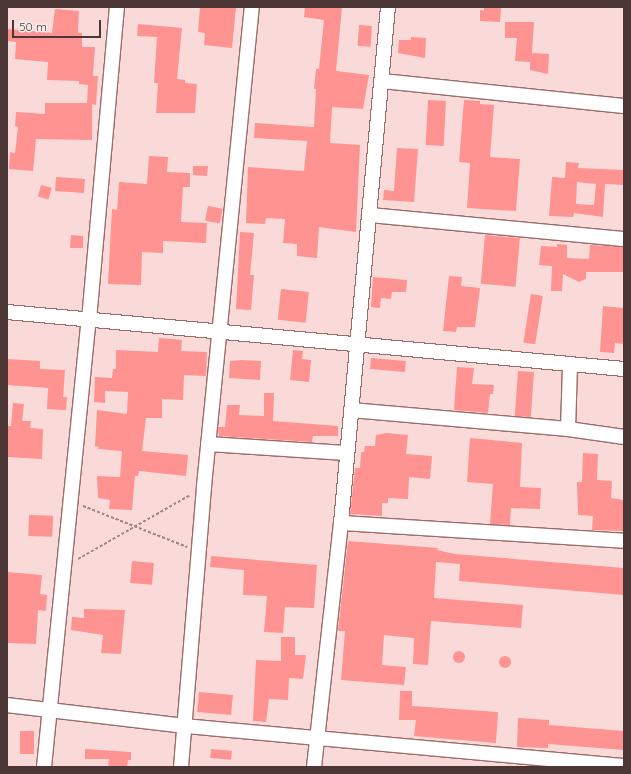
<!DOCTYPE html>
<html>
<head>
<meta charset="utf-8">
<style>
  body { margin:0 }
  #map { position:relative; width:631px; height:774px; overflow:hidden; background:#fadad8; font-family:Quicksand,sans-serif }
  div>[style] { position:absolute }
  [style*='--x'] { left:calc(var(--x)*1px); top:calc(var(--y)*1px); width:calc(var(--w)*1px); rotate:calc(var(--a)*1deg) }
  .building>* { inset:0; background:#fe9391; transform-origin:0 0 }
  .round { border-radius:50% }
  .path>* { height:2px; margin-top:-1px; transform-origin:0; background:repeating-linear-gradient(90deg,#9e8482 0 3px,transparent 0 5px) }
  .roads { filter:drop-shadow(1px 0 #9a6b69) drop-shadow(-1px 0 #9a6b69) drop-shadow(0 1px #9a6b69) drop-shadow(0 -1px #9a6b69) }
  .minor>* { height:14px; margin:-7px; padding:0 7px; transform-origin:7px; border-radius:7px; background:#fff }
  span { translate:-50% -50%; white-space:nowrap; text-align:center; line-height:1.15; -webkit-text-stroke:3px #f8edec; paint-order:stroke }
  .frame { position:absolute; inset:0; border:8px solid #4b3635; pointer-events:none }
  .scale { position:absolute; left:12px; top:20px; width:89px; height:18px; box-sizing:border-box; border:2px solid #4b3635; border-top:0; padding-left:5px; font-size:12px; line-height:14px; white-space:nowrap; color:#4b3635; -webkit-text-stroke:3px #f8edec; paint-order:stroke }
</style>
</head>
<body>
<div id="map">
  <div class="building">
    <i style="clip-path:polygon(200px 7px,236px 7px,232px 48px,204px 45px,205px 33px,198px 32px)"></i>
    <i style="clip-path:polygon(305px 7px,342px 7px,336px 71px,369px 75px,363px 109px,332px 107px,330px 143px,360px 145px,356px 232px,319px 227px,317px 258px,297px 256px,297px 244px,283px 243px,285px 219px,266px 218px,265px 224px,246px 223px,248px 167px,304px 171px,307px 141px,254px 138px,255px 123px,314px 127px,316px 89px,314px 89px,316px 69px,319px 69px,324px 20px,304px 17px)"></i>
    <i style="clip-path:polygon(484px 7px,501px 7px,500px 22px,480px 21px,480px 10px,484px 11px)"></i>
    <i style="clip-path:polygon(55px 9px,79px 11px,78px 33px,82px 33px,82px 47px,95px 47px,93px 76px,98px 76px,96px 105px,92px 104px,92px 140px,36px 139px,33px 171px,9px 169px,10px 152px,15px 153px,18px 127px,15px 126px,16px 112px,45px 114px,45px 103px,87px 103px,88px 85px,79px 84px,79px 81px,47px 80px,48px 62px,15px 59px,16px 42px,7px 41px,7px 29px,52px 33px)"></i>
    <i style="clip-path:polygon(505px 22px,534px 22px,532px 53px,549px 54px,548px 74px,530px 70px,530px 62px,515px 61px,517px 38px,505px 38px)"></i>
    <i style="clip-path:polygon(138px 24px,182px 28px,177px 79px,185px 80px,185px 83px,197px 84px,195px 113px,156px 113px,158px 83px,154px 83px,157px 37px,137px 36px)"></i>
    <i style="left:359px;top:25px;width:13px;height:21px;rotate:4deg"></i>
    <i style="clip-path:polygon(411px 37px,426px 38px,425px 58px,398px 53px,399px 40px,411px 40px)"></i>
    <i style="left:428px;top:100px;width:18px;height:45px;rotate:3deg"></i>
    <i style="clip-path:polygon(464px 100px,480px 101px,480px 104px,494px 105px,490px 157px,520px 159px,516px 211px,467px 208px,470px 163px,459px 162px)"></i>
    <i style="clip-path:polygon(397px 148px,418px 149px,414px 202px,383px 200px,384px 190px,394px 191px)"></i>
    <i style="clip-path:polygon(149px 156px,168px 157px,167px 172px,190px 173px,190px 187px,183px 187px,181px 222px,207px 223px,206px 243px,163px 241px,163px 253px,142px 252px,141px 285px,108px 284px,112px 209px,117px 210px,119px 182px,147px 184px)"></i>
    <i style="clip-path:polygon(evenodd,566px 162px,579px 163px,578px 168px,624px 170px,623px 185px,605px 184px,603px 217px,574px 213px,573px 217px,549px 216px,552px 177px,565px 178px,566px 162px,577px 182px,596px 184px,594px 205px,576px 204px,577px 182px)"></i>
    <i style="clip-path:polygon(193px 166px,208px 166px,207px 176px,193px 175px)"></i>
    <i style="left:56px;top:177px;width:29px;height:14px;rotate:4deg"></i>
    <i style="left:41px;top:185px;width:11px;height:12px;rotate:15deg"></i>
    <i style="left:208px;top:206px;width:15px;height:15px;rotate:11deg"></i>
    <i style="clip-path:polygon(240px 232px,254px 233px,250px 275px,254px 275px,251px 310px,236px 309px)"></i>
    <i style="clip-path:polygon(71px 235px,83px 236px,83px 248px,70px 248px)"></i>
    <i style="left:485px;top:235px;width:35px;height:49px;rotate:5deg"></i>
    <i style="clip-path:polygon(557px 244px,567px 245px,567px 258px,589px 259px,590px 245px,624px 247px,623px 272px,586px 272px,586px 279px,579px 282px,563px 274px,562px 291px,551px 291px,552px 266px,539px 265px,541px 246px,557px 247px)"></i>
    <i style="clip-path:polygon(449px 276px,462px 277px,461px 286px,480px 288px,475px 327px,457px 327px,456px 332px,443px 331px)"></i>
    <i style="clip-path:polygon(373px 277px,407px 280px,406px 292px,392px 292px,391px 299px,381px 298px,380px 308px,371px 307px)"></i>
    <i style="left:281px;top:289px;width:28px;height:31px;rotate:6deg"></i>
    <i style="left:531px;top:294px;width:12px;height:49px;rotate:9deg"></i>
    <i style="clip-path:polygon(603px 306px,624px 308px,624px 344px,615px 343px,614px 353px,600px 352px)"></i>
    <i style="clip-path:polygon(159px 338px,182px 340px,181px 351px,207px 352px,206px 376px,184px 375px,183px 400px,162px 399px,162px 418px,146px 418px,142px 451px,188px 455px,186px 476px,139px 471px,138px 476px,135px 476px,132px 510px,109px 509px,110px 500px,98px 498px,97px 476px,120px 477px,122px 451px,98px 449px,99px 447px,95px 446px,97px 410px,127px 414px,128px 392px,105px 391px,105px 403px,94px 402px,95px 377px,112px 378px,113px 369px,116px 369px,116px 350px,158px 352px)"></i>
    <i style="clip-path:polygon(293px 350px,303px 351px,302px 359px,311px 360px,309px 382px,290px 380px)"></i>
    <i style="left:371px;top:358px;width:35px;height:11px;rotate:5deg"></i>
    <i style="clip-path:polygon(7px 359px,40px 361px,40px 369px,65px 370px,63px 397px,67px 397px,66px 410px,47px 409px,48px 388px,7px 385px)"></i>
    <i style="clip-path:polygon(242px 360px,261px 361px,260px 380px,229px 378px,230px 361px)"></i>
    <i style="clip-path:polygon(457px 367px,474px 368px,472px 384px,494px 385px,493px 394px,490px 394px,488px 413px,454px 410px)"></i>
    <i style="left:518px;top:371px;width:16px;height:45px;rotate:4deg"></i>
    <i style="clip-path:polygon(264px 393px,274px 393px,273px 421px,338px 426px,338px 436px,313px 436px,312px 442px,219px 436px,218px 427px,225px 427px,227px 405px,240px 405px,239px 415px,264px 416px)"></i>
    <i style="clip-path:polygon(13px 403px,24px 404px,22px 421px,31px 421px,30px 428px,43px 429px,42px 459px,7px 457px,7px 426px,11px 426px)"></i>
    <i style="clip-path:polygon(386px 433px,408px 435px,406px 454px,432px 456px,430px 479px,409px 477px,408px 499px,388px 498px,388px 503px,382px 503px,382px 516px,350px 514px,355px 468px,360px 468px,361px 452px,364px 452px,365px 446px,375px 446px,376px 435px)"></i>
    <i style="clip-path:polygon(470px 438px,522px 443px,520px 487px,541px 488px,540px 509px,511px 508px,510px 525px,490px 524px,493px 484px,467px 482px)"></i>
    <i style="clip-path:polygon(583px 453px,598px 454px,597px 480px,612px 481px,611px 498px,624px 500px,624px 531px,592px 530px,593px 516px,578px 515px,577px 482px,582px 482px)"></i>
    <i style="left:29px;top:515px;width:24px;height:21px;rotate:2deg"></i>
    <i style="clip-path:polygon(348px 541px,438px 548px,437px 550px,455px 554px,624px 568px,624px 595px,459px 581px,460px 564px,436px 562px,434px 598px,523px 605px,521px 628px,431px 621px,428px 665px,413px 664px,414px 638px,384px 635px,382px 665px,406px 667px,404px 685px,341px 680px,345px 631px,338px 631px)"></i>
    <i style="clip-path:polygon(211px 556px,317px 565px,314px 608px,285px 607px,283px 633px,264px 632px,267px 596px,243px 595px,244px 570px,210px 567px)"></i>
    <i style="left:132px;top:561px;width:22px;height:22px;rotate:5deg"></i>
    <i style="clip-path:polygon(7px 572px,42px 575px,40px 594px,47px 595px,46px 611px,38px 610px,36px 644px,7px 643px)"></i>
    <i style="clip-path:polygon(84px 609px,125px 610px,121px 654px,101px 653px,103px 635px,71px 630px,72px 617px,84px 618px)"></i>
    <i style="clip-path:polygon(281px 637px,295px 637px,295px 655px,306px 655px,303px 679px,289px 678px,288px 700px,269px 699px,266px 722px,253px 721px,256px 660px,281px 661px)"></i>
    <i class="round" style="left:453px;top:651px;width:12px;height:12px"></i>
    <i class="round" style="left:499px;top:656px;width:12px;height:12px"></i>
    <i style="clip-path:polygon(400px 691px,412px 691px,412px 706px,498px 712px,496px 743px,414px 736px,416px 720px,399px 720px)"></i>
    <i style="left:199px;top:692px;width:34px;height:20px;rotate:5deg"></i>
    <i style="clip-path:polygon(518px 718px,549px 720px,549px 725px,624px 731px,624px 750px,548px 744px,548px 748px,517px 747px)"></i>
    <i style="left:20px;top:731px;width:14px;height:23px"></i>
    <i style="clip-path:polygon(85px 749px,131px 752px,131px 760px,128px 760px,127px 767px,108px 767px,109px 759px,85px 759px)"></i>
    <i style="left:211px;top:749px;width:21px;height:9px;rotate:5deg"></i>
  </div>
  <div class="path">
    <i style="--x:83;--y:506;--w:112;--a:21.5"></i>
    <i style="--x:78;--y:559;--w:129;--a:-29.7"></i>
  </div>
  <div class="roads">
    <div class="minor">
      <i style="--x:382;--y:81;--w:243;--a:5.9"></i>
      <i style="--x:369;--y:215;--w:256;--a:5.4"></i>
      <i style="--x:7;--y:312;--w:620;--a:5.28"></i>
      <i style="--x:351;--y:410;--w:218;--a:5"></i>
      <i style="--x:568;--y:429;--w:57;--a:8.1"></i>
      <i style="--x:568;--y:429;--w:65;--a:-88.2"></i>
      <i style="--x:208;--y:444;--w:138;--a:3.7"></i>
      <i style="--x:341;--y:523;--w:284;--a:3.6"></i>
      <i style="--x:7;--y:705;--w:179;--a:6.7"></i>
      <i style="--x:185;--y:726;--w:441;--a:5.2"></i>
      <i style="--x:44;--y:767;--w:449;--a:-84.3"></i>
      <i style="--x:89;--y:320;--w:314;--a:-84.9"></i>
      <i style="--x:181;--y:767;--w:282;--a:-85.3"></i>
      <i style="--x:204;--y:486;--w:481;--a:-84.3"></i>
      <i style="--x:314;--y:767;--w:245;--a:-83.7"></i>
      <i style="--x:341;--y:523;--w:518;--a:-84.8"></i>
    </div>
  </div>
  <div class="frame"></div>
  <div class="scale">50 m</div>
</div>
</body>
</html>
